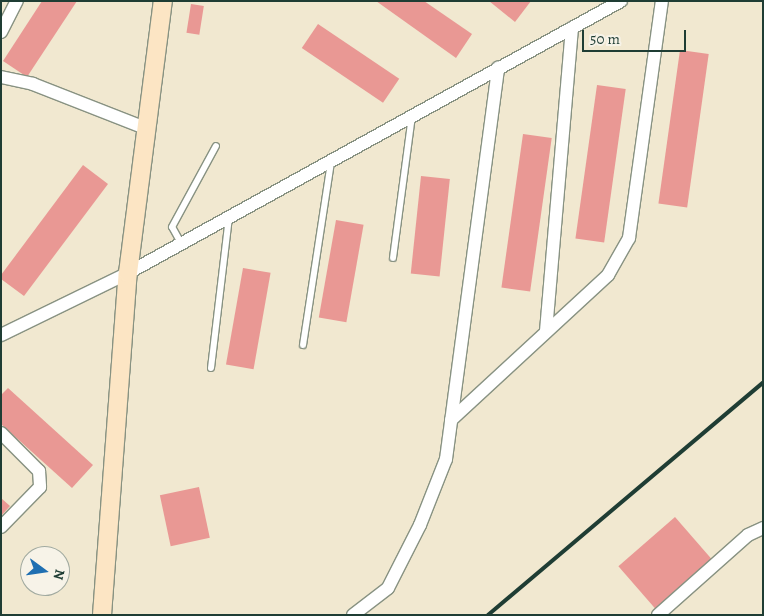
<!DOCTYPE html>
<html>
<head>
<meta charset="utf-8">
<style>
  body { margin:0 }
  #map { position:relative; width:764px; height:616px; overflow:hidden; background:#f1e8d0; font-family:Alegreya,serif }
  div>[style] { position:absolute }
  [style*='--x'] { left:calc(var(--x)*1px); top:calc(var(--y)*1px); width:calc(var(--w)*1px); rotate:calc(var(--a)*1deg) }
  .building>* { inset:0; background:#e99894; transform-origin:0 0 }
  .roads { filter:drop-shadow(1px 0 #889282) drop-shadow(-1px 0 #889282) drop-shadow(0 1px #889282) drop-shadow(0 -1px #889282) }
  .service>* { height:6px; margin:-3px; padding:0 3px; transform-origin:3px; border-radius:3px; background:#fff }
  .minor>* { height:12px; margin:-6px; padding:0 6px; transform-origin:6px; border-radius:6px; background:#fff }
  .secondary>* { height:18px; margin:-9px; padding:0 9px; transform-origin:9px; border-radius:9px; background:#fce5c4 }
  .rail>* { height:4px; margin:-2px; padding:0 2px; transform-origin:2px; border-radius:2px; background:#1f3d34 }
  span { translate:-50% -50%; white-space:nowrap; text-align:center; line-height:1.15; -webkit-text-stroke:4px #f7f3e8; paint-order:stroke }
  .frame { position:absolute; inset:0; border:2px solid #1f3d34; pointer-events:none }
  .north { position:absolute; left:20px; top:546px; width:50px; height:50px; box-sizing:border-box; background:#f7f3e8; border:1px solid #a1aaa0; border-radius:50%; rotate:104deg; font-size:14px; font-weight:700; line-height:20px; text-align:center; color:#1f3d34 }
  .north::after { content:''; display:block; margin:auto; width:18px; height:22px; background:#1f6fb2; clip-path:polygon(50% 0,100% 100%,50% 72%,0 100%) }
  .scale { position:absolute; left:582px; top:30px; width:104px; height:22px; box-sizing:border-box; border:2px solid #1f3d34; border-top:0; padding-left:6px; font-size:15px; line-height:18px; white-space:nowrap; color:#1f3d34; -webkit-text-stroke:4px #f7f3e8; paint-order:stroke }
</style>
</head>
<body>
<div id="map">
  <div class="building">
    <i style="clip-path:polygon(42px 1px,77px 1px,27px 77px,3px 61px)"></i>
    <i style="clip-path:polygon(376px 1px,424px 1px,472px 34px,456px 58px)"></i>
    <i style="clip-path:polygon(489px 1px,531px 1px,515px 22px)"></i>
    <i style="left:191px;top:4px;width:13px;height:29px;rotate:9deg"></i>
    <i style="left:318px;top:24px;width:98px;height:29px;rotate:34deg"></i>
    <i style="left:680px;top:50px;width:29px;height:155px;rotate:8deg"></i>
    <i style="left:597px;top:85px;width:29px;height:155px;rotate:8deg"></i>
    <i style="left:523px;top:134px;width:29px;height:155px;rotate:8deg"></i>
    <i style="clip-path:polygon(83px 165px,108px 184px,24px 296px,1px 279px,1px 275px)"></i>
    <i style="left:421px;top:176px;width:29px;height:98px;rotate:6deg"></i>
    <i style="left:336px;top:220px;width:28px;height:99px;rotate:10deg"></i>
    <i style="left:243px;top:268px;width:28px;height:98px;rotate:10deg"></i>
    <i style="clip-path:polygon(8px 388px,93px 465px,72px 488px,1px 424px,1px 395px)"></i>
    <i style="left:199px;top:487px;width:52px;height:40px;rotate:78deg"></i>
    <i style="clip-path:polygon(1px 498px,10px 506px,1px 516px)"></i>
    <i style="left:675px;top:517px;width:58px;height:75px;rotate:49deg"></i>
  </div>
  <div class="roads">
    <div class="service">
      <i style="--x:181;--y:243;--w:18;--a:-119"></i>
      <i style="--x:172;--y:227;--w:92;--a:-61.5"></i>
      <i style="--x:393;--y:258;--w:143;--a:-82.4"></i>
      <i style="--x:303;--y:345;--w:186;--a:-81.3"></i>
      <i style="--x:211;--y:368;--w:151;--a:-83.2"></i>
    </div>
    <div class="minor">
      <i style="--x:1;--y:32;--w:35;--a:-63"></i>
      <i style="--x:1;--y:77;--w:33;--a:12"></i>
      <i style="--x:33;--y:84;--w:123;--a:21.4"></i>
      <i style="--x:546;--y:331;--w:304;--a:-85.1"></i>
      <i style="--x:1;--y:335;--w:141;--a:-26"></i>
      <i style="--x:128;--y:273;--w:563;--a:-28.89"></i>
      <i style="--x:451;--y:420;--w:214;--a:-42.7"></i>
      <i style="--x:608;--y:275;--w:43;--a:-60.4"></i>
      <i style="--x:629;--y:238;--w:239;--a:-82.1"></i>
      <i style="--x:1;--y:433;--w:54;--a:45"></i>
      <i style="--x:39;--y:471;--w:16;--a:86"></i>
      <i style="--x:40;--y:487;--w:56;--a:134.3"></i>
      <i style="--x:353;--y:615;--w:44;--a:-37.6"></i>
      <i style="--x:388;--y:588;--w:71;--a:-63.1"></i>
      <i style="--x:420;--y:525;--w:71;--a:-68.5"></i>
      <i style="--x:446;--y:459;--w:395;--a:-82.4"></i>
      <i style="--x:658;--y:615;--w:120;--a:-41.6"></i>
      <i style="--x:748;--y:535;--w:17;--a:-25"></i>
    </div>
    <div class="secondary">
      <i style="--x:102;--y:615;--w:343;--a:-85.7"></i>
      <i style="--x:128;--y:273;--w:274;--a:-82.7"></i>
    </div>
  </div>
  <div class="rail">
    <i style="--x:488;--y:615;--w:360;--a:-40.2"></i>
  </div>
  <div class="frame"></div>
  <div class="north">N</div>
  <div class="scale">50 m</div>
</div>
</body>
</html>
